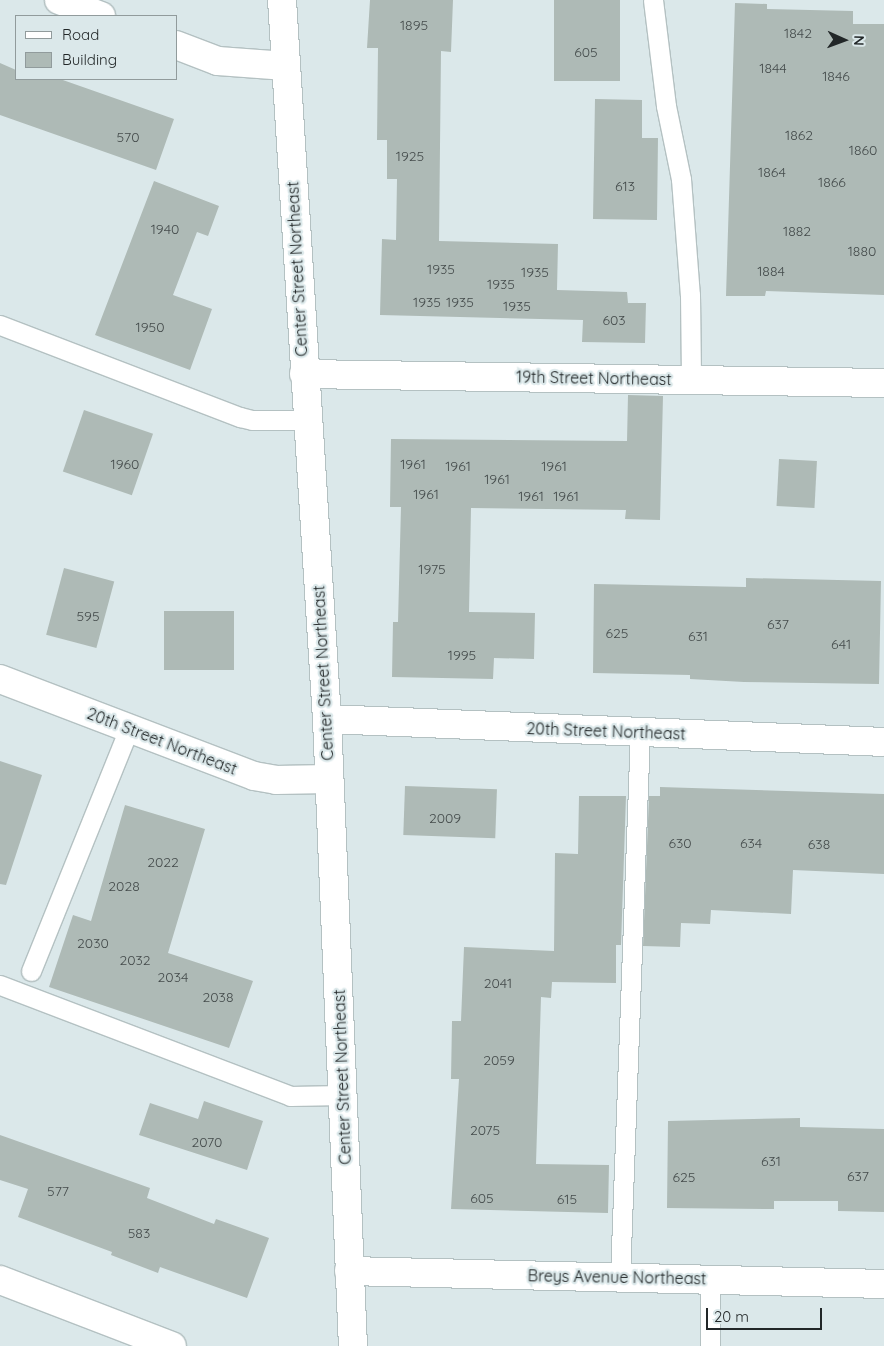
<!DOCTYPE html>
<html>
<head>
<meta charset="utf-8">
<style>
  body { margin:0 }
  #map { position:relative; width:884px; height:1346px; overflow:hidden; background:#dbe8ea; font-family:Quicksand,sans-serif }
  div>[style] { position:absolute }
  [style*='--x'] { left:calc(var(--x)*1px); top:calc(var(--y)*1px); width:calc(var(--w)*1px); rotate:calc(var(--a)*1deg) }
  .building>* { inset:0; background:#aebab6; transform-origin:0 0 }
  .roads { filter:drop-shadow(1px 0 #b4c1c2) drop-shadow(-1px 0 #b4c1c2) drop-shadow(0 1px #b4c1c2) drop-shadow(0 -1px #b4c1c2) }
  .lane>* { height:19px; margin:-9.5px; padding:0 9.5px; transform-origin:9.5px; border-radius:9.5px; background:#fff }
  .street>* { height:28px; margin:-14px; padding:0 14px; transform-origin:14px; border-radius:14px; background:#fff }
  .secondary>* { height:28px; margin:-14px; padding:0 14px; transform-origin:14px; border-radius:14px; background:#fff }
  span { translate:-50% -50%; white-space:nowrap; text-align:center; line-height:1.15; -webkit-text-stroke:4.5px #dbe8ea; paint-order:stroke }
  .number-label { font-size:14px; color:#454c4c }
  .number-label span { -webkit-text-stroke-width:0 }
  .street-label { font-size:16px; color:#222728 }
  .legend { position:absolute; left:15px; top:15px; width:162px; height:65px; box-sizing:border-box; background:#dbe8ea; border:1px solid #919b9c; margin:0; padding:6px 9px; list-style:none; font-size:15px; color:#222728 }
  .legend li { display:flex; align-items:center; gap:10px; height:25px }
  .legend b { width:25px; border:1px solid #919b9c }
  .north { position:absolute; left:819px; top:15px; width:50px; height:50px; -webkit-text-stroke:4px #dbe8ea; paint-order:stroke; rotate:92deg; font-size:14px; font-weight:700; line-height:20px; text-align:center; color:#222728 }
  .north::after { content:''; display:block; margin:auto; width:18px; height:22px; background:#222728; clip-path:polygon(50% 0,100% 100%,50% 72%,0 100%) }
  .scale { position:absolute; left:706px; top:1308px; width:116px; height:22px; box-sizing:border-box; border:2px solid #222728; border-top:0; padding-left:6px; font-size:15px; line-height:18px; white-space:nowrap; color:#222728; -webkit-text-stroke:4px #dbe8ea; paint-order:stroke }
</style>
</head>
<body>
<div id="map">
  <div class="building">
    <i style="clip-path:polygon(370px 0,453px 0,451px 52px,441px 51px,439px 241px,558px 244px,557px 290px,627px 292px,628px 303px,646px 303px,645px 343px,582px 342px,583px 320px,380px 315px,382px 239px,396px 240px,397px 179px,387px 179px,387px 140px,377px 140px,378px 48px,367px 48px)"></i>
    <i style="left:554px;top:0;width:66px;height:81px"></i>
    <i style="clip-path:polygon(735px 3px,767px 4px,767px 9px,853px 11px,853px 24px,884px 24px,884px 295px,766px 291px,765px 296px,726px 296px)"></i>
    <i style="clip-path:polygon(0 63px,16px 70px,16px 79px,60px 79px,174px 119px,156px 170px,0 115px)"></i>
    <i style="clip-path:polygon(595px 99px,642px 100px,642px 138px,658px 138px,657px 220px,593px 219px)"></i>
    <i style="clip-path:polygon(154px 181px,219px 206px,208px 236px,197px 232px,173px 295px,212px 309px,190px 370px,95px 335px)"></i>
    <i style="clip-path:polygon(628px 395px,663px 396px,660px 520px,625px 519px,626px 510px,471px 508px,469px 612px,535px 613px,534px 659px,494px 658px,493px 679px,392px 677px,393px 622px,398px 622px,401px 507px,390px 507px,391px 439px,627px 441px)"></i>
    <i style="left:84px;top:410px;width:73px;height:65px;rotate:19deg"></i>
    <i style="left:779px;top:459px;width:38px;height:47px;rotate:3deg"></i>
    <i style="left:64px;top:568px;width:52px;height:69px;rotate:15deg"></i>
    <i style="clip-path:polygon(746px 578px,881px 581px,879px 684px,744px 682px,690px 679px,690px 675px,593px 673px,594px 584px,746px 587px)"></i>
    <i style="left:164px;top:611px;width:70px;height:59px"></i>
    <i style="clip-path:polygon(0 761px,42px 775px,6px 885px,0 884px)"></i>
    <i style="left:405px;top:786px;width:92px;height:49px;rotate:2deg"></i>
    <i style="clip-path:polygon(660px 787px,884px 794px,884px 874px,793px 870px,791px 914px,711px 910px,710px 924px,681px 923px,680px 947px,643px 946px,649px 796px,660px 796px)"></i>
    <i style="clip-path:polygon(579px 796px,626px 796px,621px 945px,616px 945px,616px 983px,552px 982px,551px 998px,541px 997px,536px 1164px,609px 1165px,608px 1213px,451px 1209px,459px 1079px,451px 1079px,452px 1021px,461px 1021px,464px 947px,554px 951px,555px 853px,578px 854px)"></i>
    <i style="clip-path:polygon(125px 805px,205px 829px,168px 953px,253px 981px,229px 1048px,49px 987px,73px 915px,91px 921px)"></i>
    <i style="clip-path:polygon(204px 1101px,263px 1121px,247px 1170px,139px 1135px,150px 1103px,198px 1119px)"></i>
    <i style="clip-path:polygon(800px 1118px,800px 1127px,884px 1129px,884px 1212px,838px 1211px,838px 1201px,774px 1201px,774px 1209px,667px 1208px,668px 1121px)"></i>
    <i style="clip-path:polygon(0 1135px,150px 1188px,147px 1198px,214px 1224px,216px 1219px,269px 1238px,247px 1298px,160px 1267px,158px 1273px,111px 1255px,112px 1252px,18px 1217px,28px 1189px,0 1180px)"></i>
  </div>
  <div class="roads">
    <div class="lane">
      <i style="--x:653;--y:0;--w:107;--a:83"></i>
      <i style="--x:666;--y:106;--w:75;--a:78.4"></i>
      <i style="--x:681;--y:179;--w:116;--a:85.6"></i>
      <i style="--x:690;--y:295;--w:85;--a:89.3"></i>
      <i style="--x:0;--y:325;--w:257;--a:21"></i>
      <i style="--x:240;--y:417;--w:12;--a:14"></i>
      <i style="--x:252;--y:420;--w:54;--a:0"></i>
      <i style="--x:31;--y:971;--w:262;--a:-68"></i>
      <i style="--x:0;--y:985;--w:311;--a:20.9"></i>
      <i style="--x:290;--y:1096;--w:53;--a:-1.1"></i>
      <i style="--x:620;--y:1277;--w:545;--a:-87.9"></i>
      <i style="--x:710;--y:1346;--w:66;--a:-90"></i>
    </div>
    <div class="street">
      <i style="--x:59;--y:0;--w:45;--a:20.9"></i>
      <i style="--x:176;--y:45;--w:45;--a:20.9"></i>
      <i style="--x:218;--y:61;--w:68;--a:4.2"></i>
      <i style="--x:304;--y:374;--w:580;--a:0.89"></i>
      <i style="--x:0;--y:679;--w:272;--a:20.9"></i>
      <i style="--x:254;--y:776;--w:22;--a:10"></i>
      <i style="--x:276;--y:780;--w:53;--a:-1.1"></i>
      <i style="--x:327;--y:719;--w:557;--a:2.36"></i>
      <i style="--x:349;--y:1271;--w:535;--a:1.39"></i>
      <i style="--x:0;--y:1280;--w:184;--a:21"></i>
    </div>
    <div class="secondary">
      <i style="--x:282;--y:0;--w:720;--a:86.42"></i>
      <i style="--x:327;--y:719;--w:628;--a:87.63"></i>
    </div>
  </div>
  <div class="number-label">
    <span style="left:414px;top:25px">1895</span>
    <span style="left:798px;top:33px">1842</span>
    <span style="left:586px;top:52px">605</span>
    <span style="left:773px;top:68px">1844</span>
    <span style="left:836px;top:76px">1846</span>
    <span style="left:799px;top:135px">1862</span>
    <span style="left:128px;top:137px">570</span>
    <span style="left:863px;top:150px">1860</span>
    <span style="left:410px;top:156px">1925</span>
    <span style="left:772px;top:172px">1864</span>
    <span style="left:832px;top:182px">1866</span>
    <span style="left:625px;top:186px">613</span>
    <span style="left:165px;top:229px">1940</span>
    <span style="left:797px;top:231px">1882</span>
    <span style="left:862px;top:251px">1880</span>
    <span style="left:441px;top:269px">1935</span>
    <span style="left:771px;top:271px">1884</span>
    <span style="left:535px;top:272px">1935</span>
    <span style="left:501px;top:284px">1935</span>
    <span style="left:427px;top:302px">1935</span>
    <span style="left:460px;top:302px">1935</span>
    <span style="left:517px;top:306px">1935</span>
    <span style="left:614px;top:320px">603</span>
    <span style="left:150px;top:327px">1950</span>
    <span style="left:125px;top:464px">1960</span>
    <span style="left:413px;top:464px">1961</span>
    <span style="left:458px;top:466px">1961</span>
    <span style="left:554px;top:466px">1961</span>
    <span style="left:497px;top:479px">1961</span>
    <span style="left:426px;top:494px">1961</span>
    <span style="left:531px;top:496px">1961</span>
    <span style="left:566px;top:496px">1961</span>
    <span style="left:432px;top:569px">1975</span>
    <span style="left:88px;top:616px">595</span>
    <span style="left:778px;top:624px">637</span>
    <span style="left:617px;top:633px">625</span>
    <span style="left:698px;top:636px">631</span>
    <span style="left:841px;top:644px">641</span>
    <span style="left:462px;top:655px">1995</span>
    <span style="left:445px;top:818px">2009</span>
    <span style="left:680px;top:843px">630</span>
    <span style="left:751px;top:843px">634</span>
    <span style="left:819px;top:844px">638</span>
    <span style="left:163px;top:862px">2022</span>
    <span style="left:124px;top:886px">2028</span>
    <span style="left:93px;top:943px">2030</span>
    <span style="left:135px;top:960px">2032</span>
    <span style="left:173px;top:977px">2034</span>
    <span style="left:498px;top:983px">2041</span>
    <span style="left:218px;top:997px">2038</span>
    <span style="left:499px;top:1060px">2059</span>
    <span style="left:485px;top:1130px">2075</span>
    <span style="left:207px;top:1142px">2070</span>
    <span style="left:771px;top:1161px">631</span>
    <span style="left:858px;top:1176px">637</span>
    <span style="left:684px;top:1177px">625</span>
    <span style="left:58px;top:1191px">577</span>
    <span style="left:482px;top:1198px">605</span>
    <span style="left:567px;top:1199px">615</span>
    <span style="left:139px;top:1233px">583</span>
  </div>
  <div class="street-label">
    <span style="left:297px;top:269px;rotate:-93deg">Center Street Northeast</span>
    <span style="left:594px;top:378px;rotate:1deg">19th Street Northeast</span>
    <span style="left:323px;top:673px;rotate:-93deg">Center Street Northeast</span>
    <span style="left:606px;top:731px;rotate:2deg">20th Street Northeast</span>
    <span style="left:162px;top:741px;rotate:21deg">20th Street Northeast</span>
    <span style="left:342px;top:1077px;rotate:-92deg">Center Street Northeast</span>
    <span style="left:617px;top:1277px;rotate:1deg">Breys Avenue Northeast</span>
  </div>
  <ul class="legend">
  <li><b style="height:6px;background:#fff"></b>Road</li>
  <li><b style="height:14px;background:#aebab6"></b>Building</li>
  </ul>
  <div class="north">N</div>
  <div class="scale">20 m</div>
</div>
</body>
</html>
